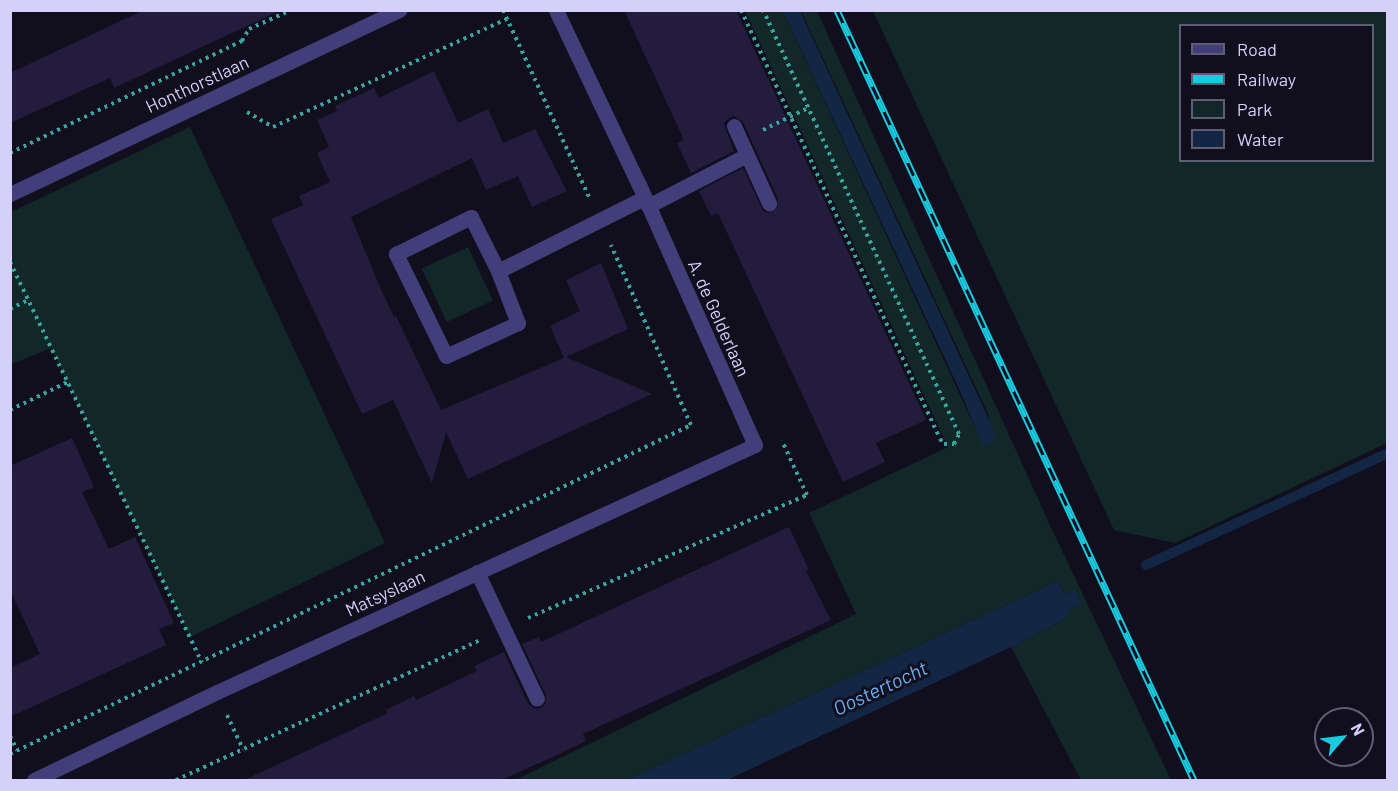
<!DOCTYPE html>
<html>
<head>
<meta charset="utf-8">
<style>
  body { margin:0 }
  #map { position:relative; width:1398px; height:791px; overflow:hidden; background:#110e1e; font-family:Barlow,sans-serif }
  div>[style] { position:absolute }
  [style*='--x'] { left:calc(var(--x)*1px); top:calc(var(--y)*1px); width:calc(var(--w)*1px); rotate:calc(var(--a)*1deg) }
  .green>* { inset:0; background:#122727; transform-origin:0 0 }
  .water>* { inset:0; background:#132643 }
  .stream>* { height:10px; margin:-5px; padding:0 5px; transform-origin:5px; border-radius:5px; background:#132643 }
  .building>* { inset:0; background:#231c3d }
  .path>* { height:4px; margin-top:-2px; transform-origin:0; background:repeating-linear-gradient(90deg,#39a59f 0 3px,transparent 0 7.5px) }
  .minor>* { height:15px; margin:-7.5px; padding:0 7.5px; transform-origin:7.5px; border-radius:7.5px; background:#413e79 }
  .rail>* { height:7px; margin-top:-3.5px; transform-origin:0; background:repeating-linear-gradient(90deg,#110e1e 0 14px,#17cbe0 0 28px); box-sizing:border-box; border-block:2px solid #17cbe0 }
  span { translate:-50% -50%; white-space:nowrap; text-align:center; line-height:1.15; -webkit-text-stroke:6px #110e1e; paint-order:stroke }
  .street-label { font-size:18px; color:#d5d0fa }
  .water-label { font-size:20px; color:#69b1f0; font-style:italic }
  .frame { position:absolute; inset:0; border:12px solid #d5d0fa; pointer-events:none }
  .legend { position:absolute; left:1179px; top:24px; width:195px; height:138px; box-sizing:border-box; background:#110e1e; border:2px solid #5f5c76; margin:0; padding:8px 10px; list-style:none; font-size:18px; color:#d5d0fa }
  .legend li { display:flex; align-items:center; gap:12px; height:30px }
  .legend b { width:30px; border:2px solid #5f5c76 }
  .north { position:absolute; left:1314px; top:707px; width:60px; height:60px; box-sizing:border-box; background:#110e1e; border:2px solid #5f5c76; border-radius:50%; rotate:62deg; font-size:16px; font-weight:700; line-height:24px; text-align:center; color:#d5d0fa }
  .north::after { content:''; display:block; margin:auto; width:21px; height:27px; background:#17cbe0; clip-path:polygon(50% 0,100% 100%,50% 72%,0 100%) }
</style>
</head>
<body>
<div id="map">
  <div class="green">
    <i style="clip-path:polygon(745px 11px,783px 11px,983px 445px,989px 416px,801px 11px,817px 11px,1048px 521px,1171px 780px,1081px 780px,1011px 647px,1065px 619px,1064px 595px,1058px 581px,627px 780px,515px 780px,856px 614px,809px 513px,948px 447px)"></i>
    <i style="clip-path:polygon(evenodd,873px 11px,1387px 11px,1387px 443px,1175px 543px,1114px 530px,873px 11px,1180px 26px,1372px 26px,1372px 160px,1180px 160px,1180px 26px)"></i>
    <i style="clip-path:polygon(190px 127px,385px 543px,190px 637px,51px 348px,10px 365px,11px 212px)"></i>
    <i style="left:468px;top:247px;width:59px;height:51px;rotate:65deg"></i>
  </div>
  <div class="water">
    <i style="clip-path:polygon(783px 11px,800px 11px,992px 426px,997px 439px,983px 447px,960px 391px)"></i>
    <i style="clip-path:polygon(1058px 581px,1064px 595px,1075px 589px,1082px 604px,1070px 609px,1065px 619px,1011px 647px,727px 780px,627px 780px)"></i>
  </div>
  <div class="stream">
    <i style="--x:1146;--y:565;--w:267;--a:-24.8"></i>
  </div>
  <div class="building">
    <i style="clip-path:polygon(144px 10px,281px 10px,114px 88px,110px 78px,10px 123px,10px 73px)"></i>
    <i style="clip-path:polygon(624px 10px,736px 10px,926px 420px,876px 443px,885px 462px,843px 482px,718px 213px,711px 216px,699px 191px,743px 168px,763px 211px,769px 213px,777px 208px,778px 199px,743px 122px,734px 116px,726px 120px,724px 124px,734px 151px,691px 173px,677px 143px,684px 140px)"></i>
    <i style="clip-path:polygon(434px 71px,458px 123px,488px 109px,503px 143px,535px 129px,567px 191px,532px 207px,518px 176px,486px 190px,472px 158px,351px 217px,379px 285px,394px 317px,396px 316px,441px 410px,564px 358px,550px 326px,580px 311px,566px 280px,601px 263px,628px 329px,566px 357px,652px 394px,468px 479px,446px 432px,432px 483px,393px 400px,362px 414px,271px 219px,303px 205px,299px 196px,330px 182px,317px 153px,329px 147px,317px 120px,337px 111px,335px 106px,374px 88px,379px 98px)"></i>
    <i style="clip-path:polygon(72px 438px,94px 487px,82px 492px,109px 549px,135px 537px,174px 623px,159px 629px,166px 645px,10px 717px,10px 668px,40px 654px,10px 590px,10px 466px)"></i>
    <i style="clip-path:polygon(789px 527px,809px 570px,806px 571px,831px 620px,583px 734px,586px 741px,557px 755px,501px 780px,244px 780px,388px 713px,386px 710px,414px 696px,416px 700px,477px 671px,474px 666px,504px 652px,528px 704px,536px 709px,541px 708px,545px 704px,546px 695px,522px 644px,539px 637px,541px 642px)"></i>
  </div>
  <div class="path">
    <i style="--x:503;--y:10;--w:206;--a:65.3"></i>
    <i style="--x:741;--y:10;--w:473;--a:65.1"></i>
    <i style="--x:940;--y:439;--w:6;--a:51"></i>
    <i style="--x:944;--y:444;--w:10;--a:0"></i>
    <i style="--x:954;--y:444;--w:11;--a:-63"></i>
    <i style="--x:959;--y:434;--w:467;--a:-114.8"></i>
    <i style="--x:247;--y:112;--w:30;--a:30"></i>
    <i style="--x:273;--y:127;--w:258;--a:-24.8"></i>
    <i style="--x:763;--y:130;--w:50;--a:-26.1"></i>
    <i style="--x:10;--y:153;--w:258;--a:-25.8"></i>
    <i style="--x:242;--y:41;--w:14;--a:-60"></i>
    <i style="--x:249;--y:29;--w:46;--a:-24.3"></i>
    <i style="--x:10;--y:262;--w:444;--a:64.4"></i>
    <i style="--x:10;--y:309;--w:20;--a:-27"></i>
    <i style="--x:10;--y:410;--w:64;--a:-25.8"></i>
    <i style="--x:528;--y:618;--w:305;--a:-23.8"></i>
    <i style="--x:807;--y:495;--w:60;--a:-114.8"></i>
    <i style="--x:227;--y:715;--w:38;--a:65"></i>
    <i style="--x:10;--y:736;--w:16;--a:63"></i>
    <i style="--x:10;--y:754;--w:756;--a:-25.79"></i>
    <i style="--x:691;--y:425;--w:197;--a:-114"></i>
    <i style="--x:176;--y:780;--w:335;--a:-24.7"></i>
  </div>
  <div class="minor">
    <i style="--x:734;--y:126;--w:85;--a:65.6"></i>
    <i style="--x:10;--y:194;--w:431;--a:-25.3"></i>
    <i style="--x:648;--y:206;--w:111;--a:-27.3"></i>
    <i style="--x:498;--y:271;--w:56;--a:69"></i>
    <i style="--x:518;--y:323;--w:79;--a:155.4"></i>
    <i style="--x:446;--y:356;--w:114;--a:-116.1"></i>
    <i style="--x:396;--y:254;--w:84;--a:-26.3"></i>
    <i style="--x:471;--y:217;--w:60;--a:63.4"></i>
    <i style="--x:498;--y:271;--w:163;--a:-26.6"></i>
    <i style="--x:477;--y:572;--w:140;--a:64.7"></i>
    <i style="--x:34;--y:780;--w:203;--a:-25.7"></i>
    <i style="--x:217;--y:692;--w:592;--a:-24.66"></i>
    <i style="--x:755;--y:445;--w:285;--a:-114"></i>
    <i style="--x:639;--y:185;--w:194;--a:-115.4"></i>
  </div>
  <div class="rail">
    <i style="--x:837;--y:10;--w:849;--a:65.13"></i>
  </div>
  <div class="street-label">
    <span style="left:197px;top:84px;rotate:-25deg">Honthorstlaan</span>
    <span style="left:719px;top:318px;rotate:66deg">A. de Gelderlaan</span>
    <span style="left:385px;top:593px;rotate:-25deg">Matsyslaan</span>
  </div>
  <div class="water-label">
    <span style="left:880px;top:688px;rotate:-25deg">Oostertocht</span>
  </div>
  <div class="frame"></div>
  <ul class="legend">
  <li><b style="height:8px;background:#413e79"></b>Road</li>
  <li><b style="height:8px;background:#17cbe0"></b>Railway</li>
  <li><b style="height:16px;background:#122727"></b>Park</li>
  <li><b style="height:16px;background:#132643"></b>Water</li>
  </ul>
  <div class="north">N</div>
</div>
</body>
</html>
